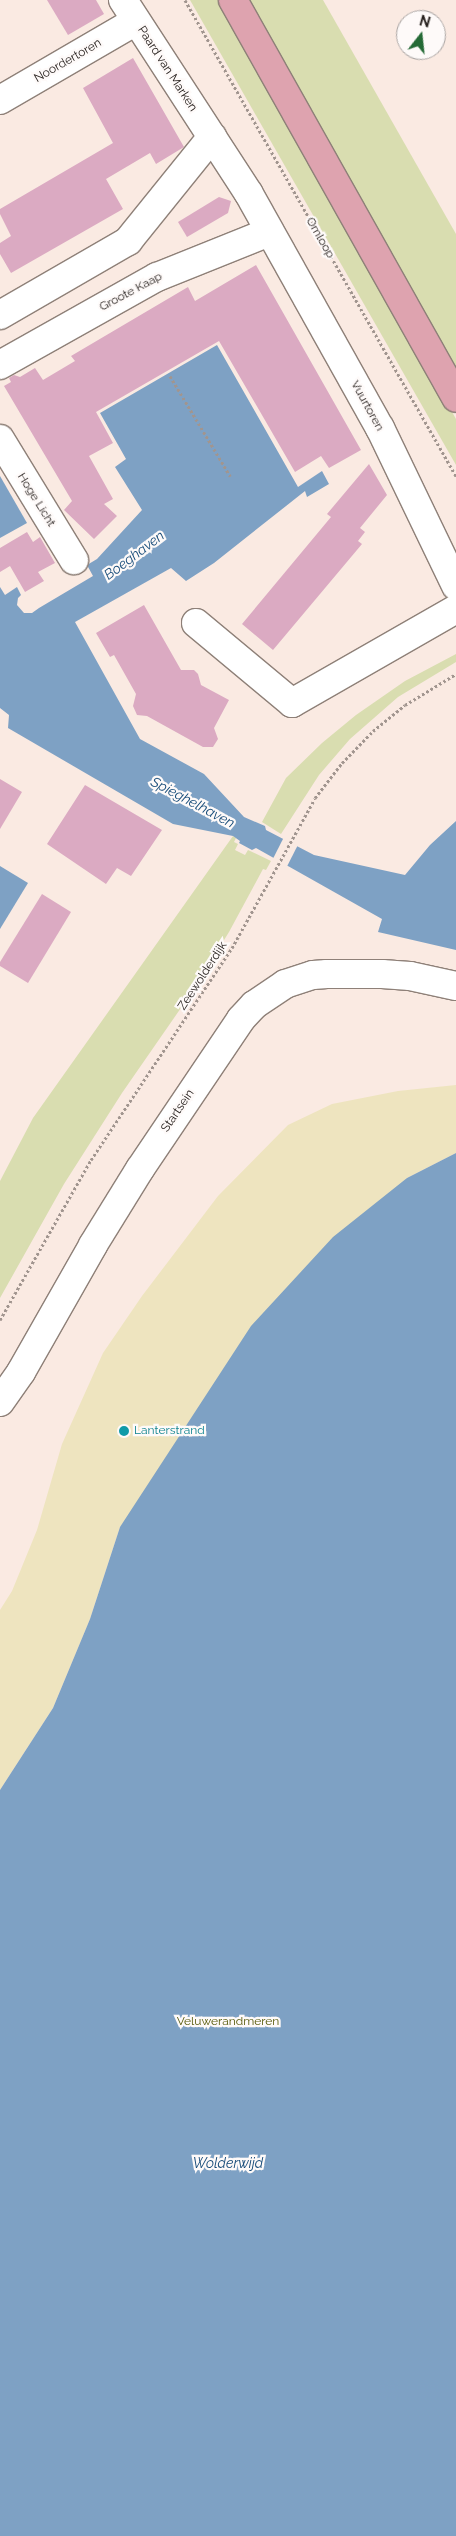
<!DOCTYPE html>
<html>
<head>
<meta charset="utf-8">
<style>
  body { margin:0 }
  #map { position:relative; width:456px; height:2536px; overflow:hidden; background:#faeae2; font-family:Raleway,sans-serif }
  div>[style] { position:absolute }
  [style*='--x'] { left:calc(var(--x)*1px); top:calc(var(--y)*1px); width:calc(var(--w)*1px); rotate:calc(var(--a)*1deg) }
  .green>* { inset:0; background:#d9ddb0 }
  .sand>* { inset:0; background:#eee4bf }
  .water>* { inset:0; background:#7ea1c4 }
  .pier>* { inset:0; background:#faeae2; transform-origin:0 0 }
  .building>* { inset:0; background:#dbaac2 }
  .path>* { height:3px; margin-top:-1.5px; transform-origin:0; background:repeating-linear-gradient(90deg,#a1958f 0 2.5px,transparent 0 5px) }
  .roads { filter:drop-shadow(1px 0 #8e8078) drop-shadow(-1px 0 #8e8078) drop-shadow(0 1px #8e8078) drop-shadow(0 -1px #8e8078) }
  .minor>* { height:28px; margin:-14px; padding:0 14px; transform-origin:14px; border-radius:14px; background:#fff }
  .major>* { height:28px; margin:-14px; padding:0 14px; transform-origin:14px; border-radius:14px; background:#dea3af }
  .dots>* { width:14px; height:14px; translate:-50% -50%; box-sizing:border-box; border:2px solid #fefaf9; border-radius:50% }
  span { translate:-50% -50%; white-space:nowrap; text-align:center; line-height:1.15; -webkit-text-stroke:4.5px #fefaf9; paint-order:stroke }
  .street-label { font-size:12px; color:#27211e }
  .culture-label { font-size:12px; color:#0d838f }
  .left { translate:0 -50%; text-align:left }
  .park-label { font-size:12px; color:#555806 }
  .water-label { font-size:14px; color:#154a78; font-style:italic }
  .north { position:absolute; left:396px; top:10px; width:50px; height:50px; box-sizing:border-box; background:#fefaf9; border:1px solid #a8a3a1; border-radius:50%; rotate:16deg; font-size:14px; font-weight:700; line-height:20px; text-align:center; color:#27211e }
  .north::after { content:''; display:block; margin:auto; width:18px; height:22px; background:#256a36; clip-path:polygon(50% 0,100% 100%,50% 72%,0 100%) }
</style>
</head>
<body>
<div id="map">
  <div class="green">
    <i style="clip-path:polygon(190px 0,219px 0,456px 419px,456px 465px)"></i>
    <i style="clip-path:polygon(247px 0,323px 0,456px 234px,456px 370px)"></i>
    <i style="clip-path:polygon(456px 654px,456px 662px,398px 697px,350px 739px,319px 775px,281px 834px,262px 822px,286px 778px,322px 743px,356px 715px,405px 681px)"></i>
    <i style="clip-path:polygon(233px 836px,236px 838px,234px 842px,238px 844px,235px 850px,245px 855px,248px 850px,271px 861px,266px 870px,263px 869px,229px 932px,192px 992px,122px 1093px,64px 1184px,0 1298px,0 1181px,33px 1118px)"></i>
  </div>
  <div class="sand">
    <i style="clip-path:polygon(456px 1085px,456px 1153px,407px 1178px,120px 1527px,90px 1619px,53px 1708px,0 1790px,0 1610px,12px 1591px,37px 1530px,62px 1444px,103px 1353px,142px 1296px,218px 1196px,288px 1125px,332px 1104px,398px 1091px)"></i>
  </div>
  <div class="water">
    <i style="clip-path:polygon(217px 345px,298px 487px,322px 471px,329px 484px,307px 497px,305px 491px,214px 563px,186px 581px,171px 568px,75px 622px,140px 739px,204px 774px,244px 817px,265px 826px,266px 830px,314px 855px,405px 875px,430px 845px,456px 821px,456px 950px,378px 932px,382px 919px,256px 848px,252px 850px,239px 843px,240px 841px,233px 836px,173px 824px,8px 728px,9px 715px,0 708px,0 587px,5px 595px,17px 587px,21px 595px,18px 598px,17px 605px,24px 613px,32px 613px,39px 608px,93px 576px,87px 565px,97px 559px,142px 510px,115px 467px,126px 459px,100px 413px)"></i>
    <i style="clip-path:polygon(0 476px,27px 523px,0 538px)"></i>
    <i style="clip-path:polygon(0 866px,28px 883px,0 929px)"></i>
    <i style="clip-path:polygon(456px 1153px,456px 2536px,0 2536px,0 1790px,53px 1708px,90px 1619px,120px 1527px,251px 1326px,333px 1237px,407px 1178px)"></i>
  </div>
  <div class="pier">
    <i style="left:284px;top:837px;width:16px;height:26px;rotate:27deg"></i>
  </div>
  <div class="building">
    <i style="clip-path:polygon(47px 0,96px 0,104px 14px,68px 35px)"></i>
    <i style="clip-path:polygon(133px 58px,184px 147px,156px 164px,150px 153px,106px 179px,123px 209px,11px 273px,0 254px,0 243px,11px 236px,0 214px,0 209px,113px 143px,83px 88px)"></i>
    <i style="clip-path:polygon(219px 197px,231px 201px,228px 213px,187px 237px,178px 222px)"></i>
    <i style="clip-path:polygon(256px 265px,361px 450px,329px 468px,321px 456px,295px 472px,219px 341px,96px 412px,113px 443px,89px 456px,113px 499px,104px 504px,117px 516px,94px 539px,64px 510px,72px 501px,4px 386px,11px 382px,9px 378px,14px 375px,20px 377px,35px 368px,43px 380px,75px 361px,71px 356px,188px 287px,195px 301px)"></i>
    <i style="clip-path:polygon(369px 464px,387px 495px,360px 528px,365px 532px,358px 541px,362px 544px,273px 650px,242px 624px,331px 517px,327px 514px)"></i>
    <i style="clip-path:polygon(27px 532px,33px 542px,40px 537px,55px 563px,38px 572px,44px 581px,25px 592px,10px 566px,0 572px,0 548px)"></i>
    <i style="clip-path:polygon(144px 605px,181px 670px,194px 670px,198px 674px,201px 685px,229px 700px,214px 728px,218px 739px,213px 747px,203px 747px,147px 716px,137px 715px,133px 706px,136px 694px,114px 655px,110px 657px,96px 633px)"></i>
    <i style="clip-path:polygon(0 779px,22px 792px,0 829px)"></i>
    <i style="clip-path:polygon(85px 785px,162px 830px,131px 876px,117px 868px,106px 884px,47px 844px)"></i>
    <i style="clip-path:polygon(42px 894px,71px 912px,28px 983px,0 966px,0 962px)"></i>
  </div>
  <div class="path">
    <i style="--x:185;--y:0;--w:548;--a:60.35"></i>
    <i style="--x:170;--y:376;--w:117;--a:59"></i>
    <i style="--x:0;--y:1320;--w:184;--a:-60.4"></i>
    <i style="--x:91;--y:1160;--w:255;--a:-56.4"></i>
    <i style="--x:232;--y:948;--w:171;--a:-61"></i>
    <i style="--x:315;--y:798;--w:44;--a:-52.4"></i>
    <i style="--x:342;--y:763;--w:45;--a:-45.9"></i>
    <i style="--x:373;--y:731;--w:41;--a:-39.1"></i>
    <i style="--x:405;--y:705;--w:60;--a:-31.3"></i>
  </div>
  <div class="roads">
    <div class="minor">
      <i style="--x:123;--y:0;--w:231;--a:57"></i>
      <i style="--x:249;--y:194;--w:268;--a:60.8"></i>
      <i style="--x:380;--y:428;--w:175;--a:64.3"></i>
      <i style="--x:0;--y:100;--w:157;--a:-30.2"></i>
      <i style="--x:0;--y:315;--w:148;--a:-30"></i>
      <i style="--x:128;--y:241;--w:134;--a:-51.1"></i>
      <i style="--x:0;--y:365;--w:180;--a:-29.3"></i>
      <i style="--x:157;--y:277;--w:121;--a:-21.9"></i>
      <i style="--x:0;--y:439;--w:142;--a:58.6"></i>
      <i style="--x:196;--y:623;--w:125;--a:39.8"></i>
      <i style="--x:292;--y:703;--w:189;--a:-29.8"></i>
      <i style="--x:0;--y:1402;--w:37;--a:-55"></i>
      <i style="--x:21;--y:1372;--w:146;--a:-60.4"></i>
      <i style="--x:93;--y:1245;--w:89;--a:-58.3"></i>
      <i style="--x:140;--y:1169;--w:181;--a:-56"></i>
      <i style="--x:241;--y:1019;--w:19;--a:-47"></i>
      <i style="--x:254;--y:1005;--w:37;--a:-34"></i>
      <i style="--x:285;--y:984;--w:29;--a:-18"></i>
      <i style="--x:313;--y:975;--w:14;--a:-4"></i>
      <i style="--x:327;--y:974;--w:55;--a:0"></i>
      <i style="--x:382;--y:974;--w:28;--a:4"></i>
      <i style="--x:410;--y:976;--w:47;--a:12.3"></i>
    </div>
    <div class="major">
      <i style="--x:233;--y:0;--w:456;--a:60.7"></i>
    </div>
  </div>
  <div class="dots">
    <i style="left:124px;top:1431px;background:#0f9aa8"></i>
  </div>
  <div class="street-label">
    <span style="left:68px;top:61px;rotate:-30deg">Noordertoren</span>
    <span style="left:167px;top:69px;rotate:57deg">Paard van Marken</span>
    <span style="left:320px;top:238px;rotate:60deg">Omloop</span>
    <span style="left:131px;top:292px;rotate:-28deg">Groote Kaap</span>
    <span style="left:367px;top:406px;rotate:61deg">Vuurtoren</span>
    <span style="left:36px;top:500px;rotate:58deg">Hoge Licht</span>
    <span style="left:203px;top:976px;rotate:-57deg">Zeewolderdijk</span>
    <span style="left:178px;top:1111px;rotate:-56deg">Startsein</span>
  </div>
  <div class="culture-label">
    <span class="left" style="left:134px;top:1431px">Lanterstrand</span>
  </div>
  <div class="park-label">
    <span style="left:228px;top:2022px">Veluwerandmeren</span>
  </div>
  <div class="water-label">
    <span style="left:134px;top:555px;rotate:-37deg">Boeghaven</span>
    <span style="left:193px;top:802px;rotate:28deg">Spieghelhaven</span>
    <span style="left:228px;top:2163px">Wolderwijd</span>
  </div>
  <div class="north">N</div>
</div>
</body>
</html>
